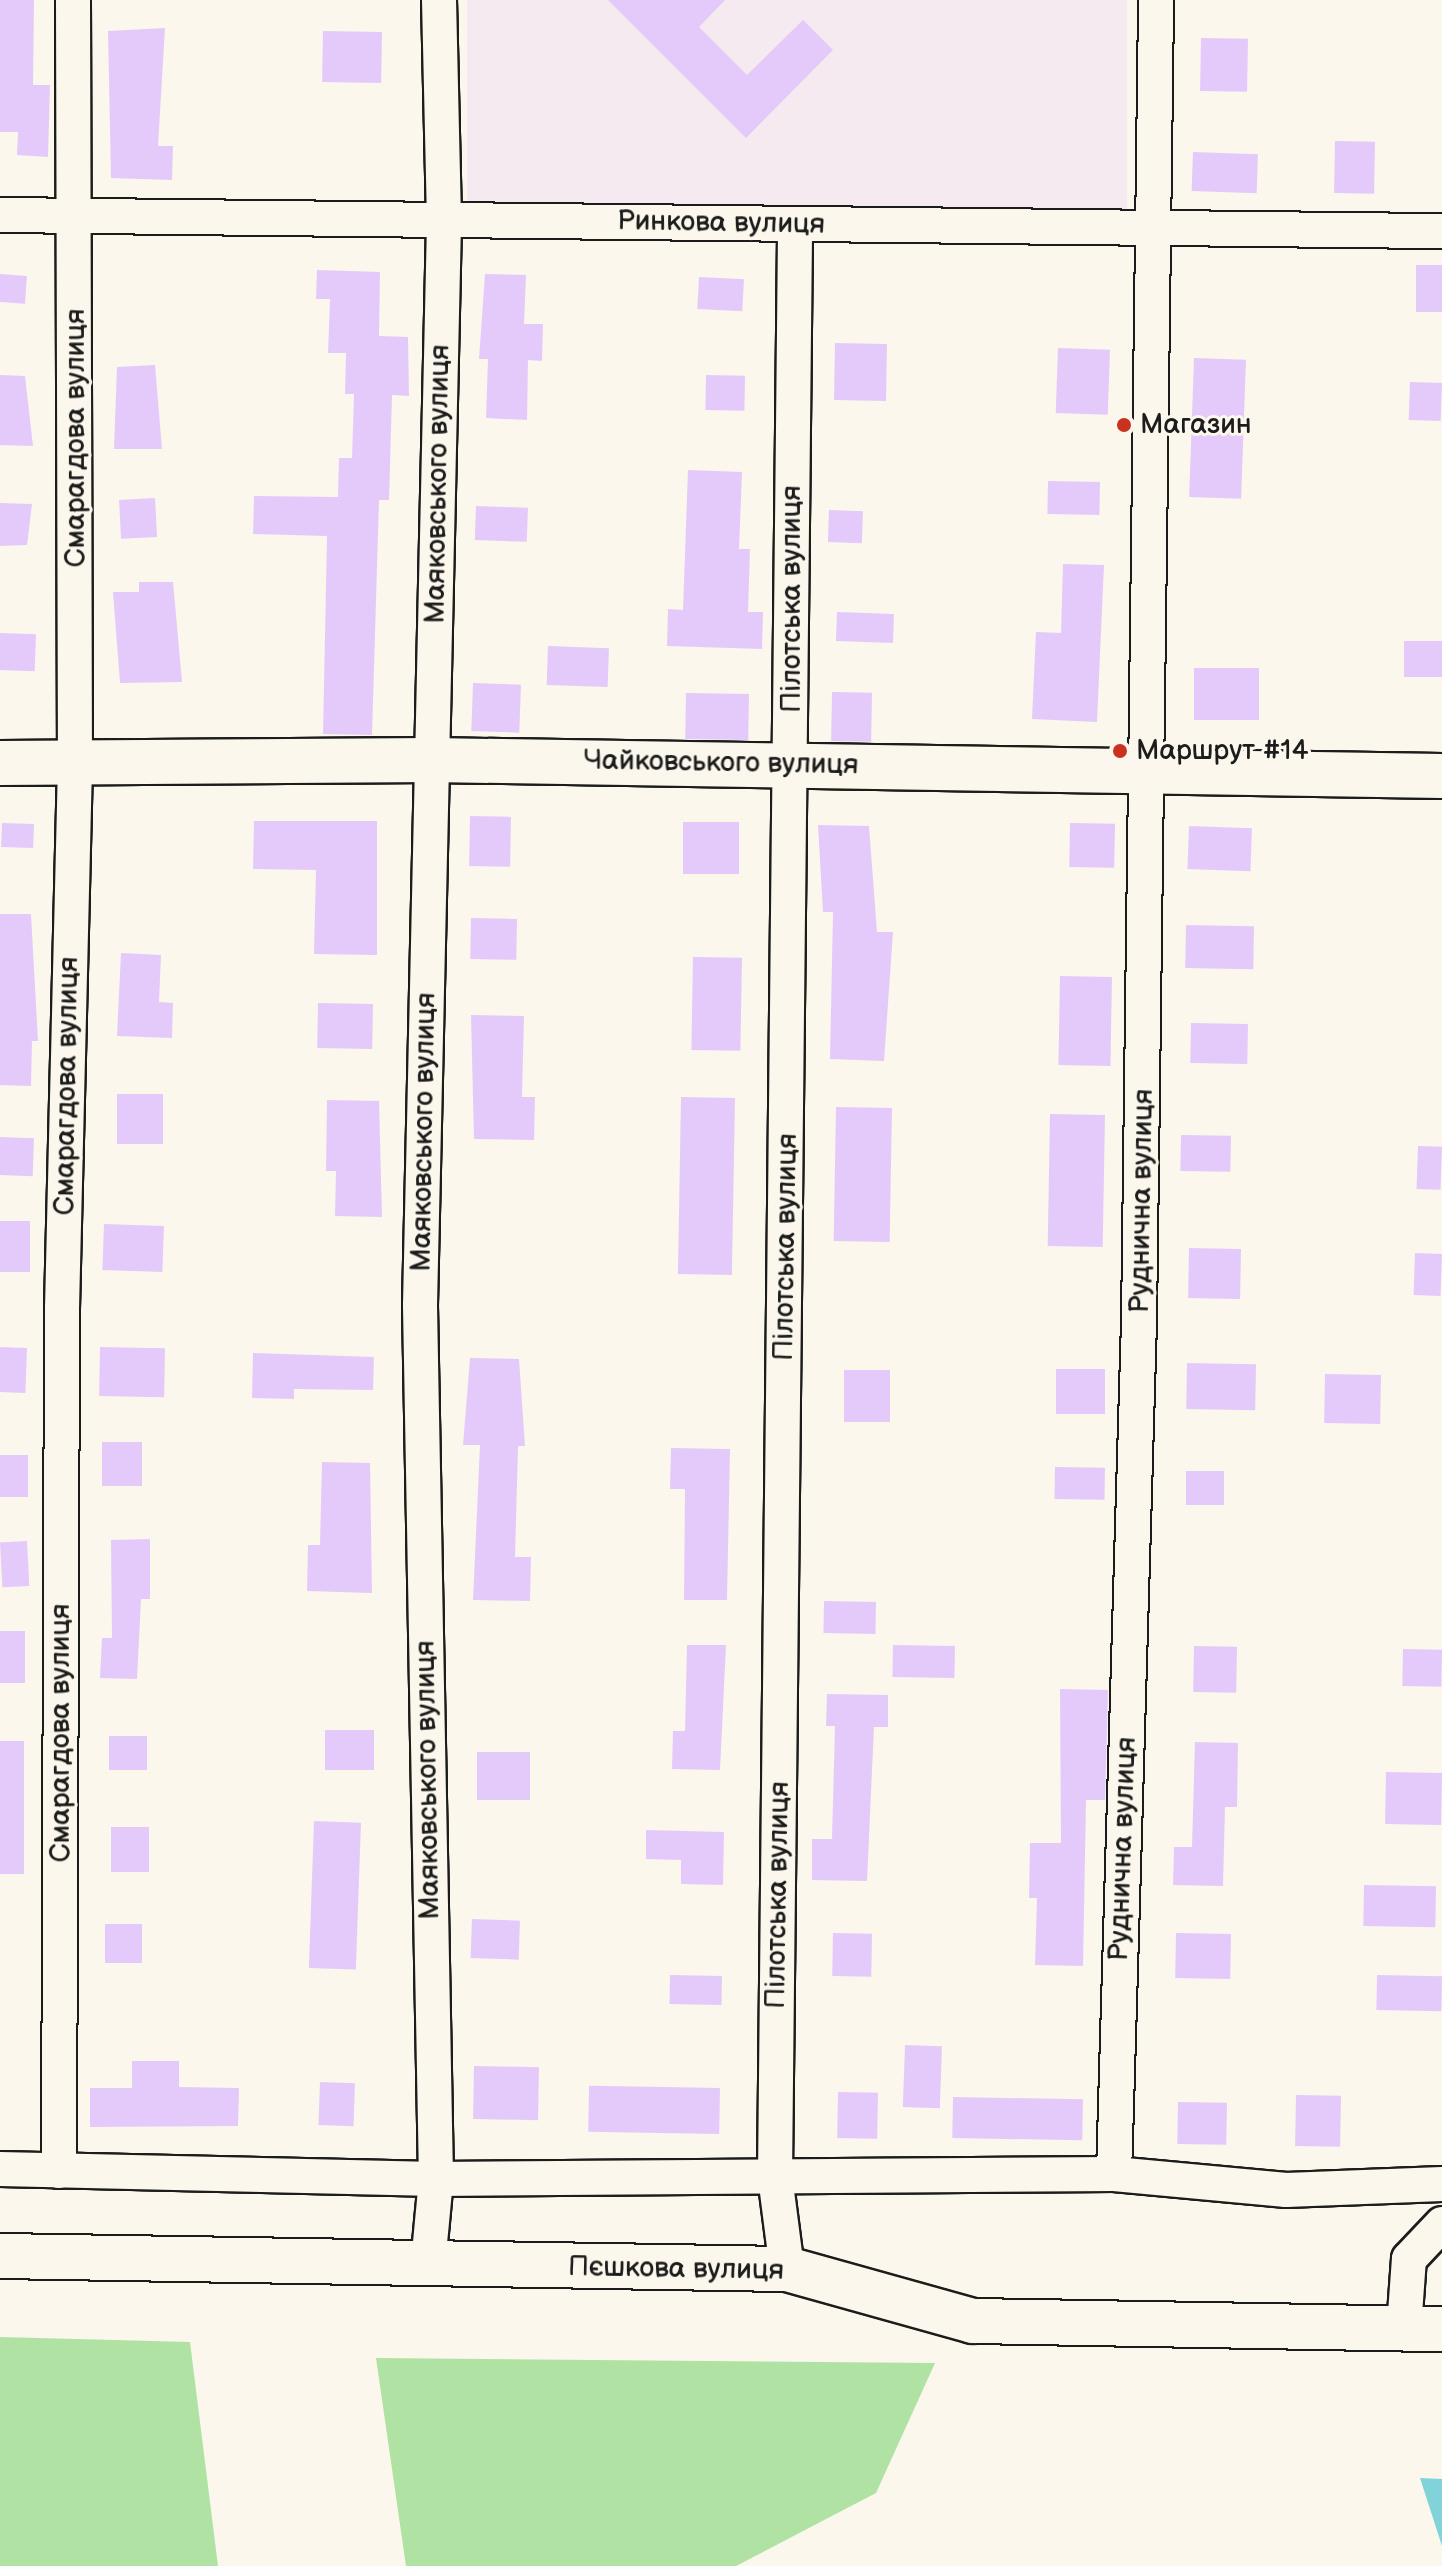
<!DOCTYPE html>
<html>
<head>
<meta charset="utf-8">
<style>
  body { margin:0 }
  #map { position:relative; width:1442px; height:2566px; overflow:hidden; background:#fbf7ec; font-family:"Balsamiq Sans",sans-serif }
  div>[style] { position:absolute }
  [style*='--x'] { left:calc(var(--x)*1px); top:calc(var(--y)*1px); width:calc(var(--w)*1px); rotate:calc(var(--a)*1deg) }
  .built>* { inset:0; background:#f4eaf0; transform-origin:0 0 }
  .green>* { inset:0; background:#afe2a3 }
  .water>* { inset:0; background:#81d3d9 }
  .building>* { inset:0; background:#e4cafa; transform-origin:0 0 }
  .roads { filter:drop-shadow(2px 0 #1c1c1c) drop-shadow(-2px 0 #1c1c1c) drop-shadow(0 2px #1c1c1c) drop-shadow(0 -2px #1c1c1c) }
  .minor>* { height:34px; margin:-17px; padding:0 17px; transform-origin:17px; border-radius:17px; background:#fbf7ec }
  .tertiary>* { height:44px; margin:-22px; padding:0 22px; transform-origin:22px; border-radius:22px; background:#fbf7ec }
  .dots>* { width:22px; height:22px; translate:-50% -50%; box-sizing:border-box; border:4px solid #fbf7ec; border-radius:50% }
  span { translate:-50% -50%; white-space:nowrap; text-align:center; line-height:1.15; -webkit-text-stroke:6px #fbf7ec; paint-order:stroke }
  .street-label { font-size:28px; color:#1c1c1c }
  .poi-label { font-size:28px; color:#1c1c1c }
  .left { translate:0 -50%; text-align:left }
</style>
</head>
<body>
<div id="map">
  <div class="built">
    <i style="left:467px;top:0;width:660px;height:209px"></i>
  </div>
  <div class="green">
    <i style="clip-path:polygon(0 2337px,190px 2342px,218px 2566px,0 2566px)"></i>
    <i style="clip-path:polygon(376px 2358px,935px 2363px,876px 2493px,736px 2566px,406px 2566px)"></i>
  </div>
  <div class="water">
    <i style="clip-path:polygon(1420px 2478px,1442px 2479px,1442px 2546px)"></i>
  </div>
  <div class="building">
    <i style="clip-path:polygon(0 0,34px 0,33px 85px,50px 85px,48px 157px,17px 155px,18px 132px,0 132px)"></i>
    <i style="clip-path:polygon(608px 0,725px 0,699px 27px,747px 75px,803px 20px,833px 50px,746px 138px)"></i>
    <i style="clip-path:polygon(165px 28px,158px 146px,173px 146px,172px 180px,111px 178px,108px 31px)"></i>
    <i style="left:323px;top:31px;width:59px;height:51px;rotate:1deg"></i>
    <i style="left:1201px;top:38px;width:47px;height:53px;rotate:1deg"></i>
    <i style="left:1335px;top:141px;width:40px;height:52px;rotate:1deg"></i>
    <i style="left:1193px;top:152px;width:65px;height:39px;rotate:2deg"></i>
    <i style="left:1416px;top:265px;width:26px;height:47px"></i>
    <i style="clip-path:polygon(317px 270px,380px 272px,379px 336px,408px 337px,409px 396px,392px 395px,389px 500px,379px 500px,372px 735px,323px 734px,327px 536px,253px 534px,254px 496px,338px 497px,339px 458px,352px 458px,354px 394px,345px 394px,346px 353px,328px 353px,330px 299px,316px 299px)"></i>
    <i style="left:0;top:274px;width:27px;height:28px;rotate:4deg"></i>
    <i style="clip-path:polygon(485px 274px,526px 275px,524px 324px,543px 324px,542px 361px,528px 360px,527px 420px,486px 418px,488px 359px,479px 359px)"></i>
    <i style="left:699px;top:277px;width:45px;height:32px;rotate:3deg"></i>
    <i style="left:835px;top:343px;width:52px;height:57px;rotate:1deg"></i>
    <i style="left:1058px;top:348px;width:52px;height:65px;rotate:2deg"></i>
    <i style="left:1194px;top:358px;width:52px;height:139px;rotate:2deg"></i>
    <i style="clip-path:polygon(155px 365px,162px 449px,114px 449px,117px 367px)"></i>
    <i style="clip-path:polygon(0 375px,25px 376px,33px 446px,0 445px)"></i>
    <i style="left:706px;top:375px;width:39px;height:35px;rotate:1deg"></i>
    <i style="left:1410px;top:382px;width:32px;height:38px;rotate:2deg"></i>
    <i style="clip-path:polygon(688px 470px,742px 472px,739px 549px,750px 549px,748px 612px,763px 612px,762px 649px,667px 646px,668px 609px,683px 610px)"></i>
    <i style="left:1048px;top:481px;width:52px;height:33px;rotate:1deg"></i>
    <i style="left:155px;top:498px;width:39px;height:36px;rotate:87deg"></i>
    <i style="clip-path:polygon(0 503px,32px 504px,27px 545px,0 546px)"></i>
    <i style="left:476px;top:506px;width:52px;height:34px;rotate:2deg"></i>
    <i style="left:829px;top:510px;width:34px;height:32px;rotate:2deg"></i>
    <i style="clip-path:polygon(1063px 564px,1104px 565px,1097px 722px,1032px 719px,1036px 632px,1061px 633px)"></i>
    <i style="clip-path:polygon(139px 582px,173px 582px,182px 682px,120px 683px,113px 592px,139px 592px)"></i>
    <i style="left:837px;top:612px;width:57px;height:29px;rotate:2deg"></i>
    <i style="left:0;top:633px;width:36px;height:37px;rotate:2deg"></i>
    <i style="left:1442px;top:641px;width:36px;height:38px;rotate:90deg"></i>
    <i style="left:548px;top:646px;width:61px;height:39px;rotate:2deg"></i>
    <i style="left:1194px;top:668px;width:65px;height:52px"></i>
    <i style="left:473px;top:683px;width:48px;height:48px;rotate:2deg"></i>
    <i style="left:832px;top:692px;width:40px;height:49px;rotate:1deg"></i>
    <i style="left:686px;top:693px;width:63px;height:46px;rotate:1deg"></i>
    <i style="left:470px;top:816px;width:41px;height:50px;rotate:1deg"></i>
    <i style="clip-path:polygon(254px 821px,377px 821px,377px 955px,314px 954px,316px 870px,253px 869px)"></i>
    <i style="left:683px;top:822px;width:56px;height:52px"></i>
    <i style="left:2px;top:823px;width:32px;height:24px;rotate:2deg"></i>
    <i style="left:1070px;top:823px;width:45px;height:44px;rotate:1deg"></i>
    <i style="clip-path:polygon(818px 825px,869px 826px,877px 932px,893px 932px,884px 1061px,830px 1059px,833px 912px,823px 912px)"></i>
    <i style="left:1189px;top:826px;width:63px;height:43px;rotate:2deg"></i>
    <i style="clip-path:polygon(0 914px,31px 914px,38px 1041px,32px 1041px,31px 1086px,0 1085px)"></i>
    <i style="left:471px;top:918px;width:46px;height:41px;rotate:1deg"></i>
    <i style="left:1186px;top:925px;width:68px;height:43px;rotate:1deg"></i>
    <i style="clip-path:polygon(121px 953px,161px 955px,159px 1002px,173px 1003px,172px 1038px,117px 1036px)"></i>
    <i style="left:693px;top:957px;width:49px;height:93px;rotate:1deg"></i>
    <i style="left:1060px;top:976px;width:52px;height:89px;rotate:1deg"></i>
    <i style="left:318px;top:1003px;width:55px;height:45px;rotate:1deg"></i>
    <i style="clip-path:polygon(471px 1015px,524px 1016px,522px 1097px,535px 1097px,534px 1140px,474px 1139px)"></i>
    <i style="left:1191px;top:1023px;width:57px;height:40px;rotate:1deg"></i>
    <i style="left:117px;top:1094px;width:46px;height:50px"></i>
    <i style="left:681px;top:1097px;width:54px;height:177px;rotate:1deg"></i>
    <i style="clip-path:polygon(327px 1100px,379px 1101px,382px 1217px,335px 1216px,336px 1171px,326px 1171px)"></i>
    <i style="left:836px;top:1107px;width:56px;height:134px;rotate:1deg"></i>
    <i style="left:1050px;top:1114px;width:55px;height:132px;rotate:1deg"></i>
    <i style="left:1181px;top:1135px;width:50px;height:36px;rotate:1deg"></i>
    <i style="left:0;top:1137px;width:34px;height:38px;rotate:2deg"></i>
    <i style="left:1418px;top:1146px;width:24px;height:43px;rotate:2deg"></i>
    <i style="left:0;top:1221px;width:30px;height:51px"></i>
    <i style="left:104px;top:1224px;width:60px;height:46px;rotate:2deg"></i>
    <i style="left:1189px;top:1248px;width:52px;height:50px;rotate:1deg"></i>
    <i style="left:1415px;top:1253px;width:27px;height:42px;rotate:2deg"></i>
    <i style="left:0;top:1347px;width:27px;height:45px;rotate:2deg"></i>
    <i style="left:100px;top:1347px;width:65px;height:49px;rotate:1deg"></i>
    <i style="clip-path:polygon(253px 1353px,374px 1357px,373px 1390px,294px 1389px,294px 1399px,252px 1398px)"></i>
    <i style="clip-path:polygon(470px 1358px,519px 1359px,525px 1446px,518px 1446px,515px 1557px,531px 1557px,530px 1601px,473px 1600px,480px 1445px,463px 1445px)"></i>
    <i style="left:1187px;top:1363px;width:69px;height:46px;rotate:1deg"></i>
    <i style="left:1056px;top:1369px;width:49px;height:45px"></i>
    <i style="left:844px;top:1370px;width:46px;height:52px"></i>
    <i style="left:1325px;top:1374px;width:56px;height:49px;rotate:1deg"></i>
    <i style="left:102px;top:1442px;width:40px;height:44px"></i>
    <i style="clip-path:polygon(671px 1448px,730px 1449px,727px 1600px,684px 1600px,685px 1489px,670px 1489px)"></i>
    <i style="left:0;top:1455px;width:28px;height:42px"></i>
    <i style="clip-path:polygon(322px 1462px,370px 1463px,372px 1593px,307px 1591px,308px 1545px,320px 1545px)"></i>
    <i style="left:1055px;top:1467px;width:50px;height:32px;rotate:1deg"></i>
    <i style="left:1186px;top:1471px;width:38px;height:34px"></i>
    <i style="clip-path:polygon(150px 1539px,150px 1599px,141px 1599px,137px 1679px,100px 1678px,102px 1638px,112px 1638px,111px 1540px)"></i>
    <i style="left:27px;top:1541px;width:45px;height:27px;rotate:87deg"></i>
    <i style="left:824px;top:1601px;width:52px;height:32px;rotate:1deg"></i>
    <i style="left:0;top:1631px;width:25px;height:52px"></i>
    <i style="clip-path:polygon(687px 1645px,726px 1645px,720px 1770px,672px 1769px,673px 1731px,685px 1731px)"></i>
    <i style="left:893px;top:1645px;width:62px;height:32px;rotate:1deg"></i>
    <i style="left:1194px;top:1646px;width:43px;height:46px;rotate:1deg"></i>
    <i style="left:1403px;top:1649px;width:39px;height:37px;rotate:1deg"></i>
    <i style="clip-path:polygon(1060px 1689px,1108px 1690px,1105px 1800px,1086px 1800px,1083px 1966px,1035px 1965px,1037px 1898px,1029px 1898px,1030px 1843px,1061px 1843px)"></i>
    <i style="clip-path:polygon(827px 1694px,888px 1695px,888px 1727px,874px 1727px,867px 1881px,812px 1880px,812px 1839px,832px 1839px,835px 1726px,826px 1726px)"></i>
    <i style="left:325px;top:1730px;width:49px;height:40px"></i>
    <i style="left:109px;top:1736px;width:38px;height:34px"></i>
    <i style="left:24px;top:1741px;width:133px;height:24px;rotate:90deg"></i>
    <i style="clip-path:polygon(1195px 1742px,1238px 1743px,1237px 1807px,1225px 1807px,1223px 1886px,1173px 1885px,1174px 1847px,1192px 1847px)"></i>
    <i style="left:477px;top:1752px;width:53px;height:48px"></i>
    <i style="left:1386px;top:1772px;width:56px;height:52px;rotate:1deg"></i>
    <i style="left:314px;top:1821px;width:47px;height:147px;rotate:2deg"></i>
    <i style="left:111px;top:1827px;width:38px;height:45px"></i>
    <i style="clip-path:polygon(646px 1830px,724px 1832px,723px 1885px,681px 1884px,681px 1860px,646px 1859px)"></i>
    <i style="left:1364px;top:1885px;width:72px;height:41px;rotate:1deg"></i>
    <i style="left:472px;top:1919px;width:48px;height:39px;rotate:2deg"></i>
    <i style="left:105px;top:1924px;width:37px;height:39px"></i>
    <i style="left:833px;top:1933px;width:39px;height:43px;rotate:1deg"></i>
    <i style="left:1176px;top:1933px;width:55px;height:45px;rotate:1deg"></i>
    <i style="left:670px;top:1975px;width:52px;height:29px;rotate:1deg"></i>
    <i style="left:1377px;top:1975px;width:65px;height:35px;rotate:1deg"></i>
    <i style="left:905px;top:2045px;width:37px;height:62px;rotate:2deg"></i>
    <i style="clip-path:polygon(132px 2061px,179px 2061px,179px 2087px,239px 2088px,238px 2126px,90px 2127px,90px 2088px,132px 2088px)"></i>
    <i style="left:474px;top:2066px;width:65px;height:53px;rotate:1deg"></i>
    <i style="left:320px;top:2082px;width:35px;height:43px;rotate:2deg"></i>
    <i style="left:720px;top:2088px;width:46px;height:131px;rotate:91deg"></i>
    <i style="left:838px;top:2092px;width:40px;height:46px;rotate:1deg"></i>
    <i style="left:1296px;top:2095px;width:45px;height:51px;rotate:1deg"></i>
    <i style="left:953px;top:2097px;width:130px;height:41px;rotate:1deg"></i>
    <i style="left:1178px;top:2102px;width:49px;height:42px;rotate:1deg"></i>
  </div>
  <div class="roads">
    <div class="minor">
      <i style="--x:0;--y:215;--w:1442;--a:0.64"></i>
      <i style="--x:0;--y:2169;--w:436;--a:1.3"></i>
      <i style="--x:436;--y:2179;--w:678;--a:-0.42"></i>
      <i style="--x:1114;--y:2174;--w:173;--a:5.3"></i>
      <i style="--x:1286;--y:2190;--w:156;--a:-2.2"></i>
      <i style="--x:59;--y:2171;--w:863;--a:-89.8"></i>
      <i style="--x:62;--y:1308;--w:544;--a:-88.63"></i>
      <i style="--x:75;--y:764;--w:764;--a:-90.15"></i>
      <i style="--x:1114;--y:2174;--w:853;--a:-88.32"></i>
      <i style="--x:1139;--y:1321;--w:1321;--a:-89.26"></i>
      <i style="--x:428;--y:2264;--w:85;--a:-84.6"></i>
      <i style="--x:436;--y:2179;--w:874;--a:-91.05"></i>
      <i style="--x:420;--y:1305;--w:1085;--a:-88.73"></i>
      <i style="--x:444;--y:220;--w:220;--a:-91.3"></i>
      <i style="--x:787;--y:2269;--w:94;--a:-97.4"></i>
      <i style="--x:775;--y:2176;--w:1952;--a:-89.41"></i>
      <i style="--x:1404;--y:2328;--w:69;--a:-85.9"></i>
      <i style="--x:1409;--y:2259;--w:48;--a:-46.7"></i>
    </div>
    <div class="tertiary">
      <i style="--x:0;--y:763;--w:433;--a:-0.4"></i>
      <i style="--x:433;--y:760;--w:1009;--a:0.91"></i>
      <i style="--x:0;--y:2256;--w:787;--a:0.95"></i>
      <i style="--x:787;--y:2269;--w:193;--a:15.6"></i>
      <i style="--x:973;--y:2321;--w:469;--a:1"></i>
    </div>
  </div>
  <div class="dots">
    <i style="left:1124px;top:425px;background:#c8321e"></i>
    <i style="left:1120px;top:751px;background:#c8321e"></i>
  </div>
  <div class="street-label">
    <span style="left:721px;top:223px;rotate:1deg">Ринкова вулиця</span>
    <span style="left:76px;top:438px;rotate:-90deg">Смарагдова вулиця</span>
    <span style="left:438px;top:484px;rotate:-89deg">Маяковського вулиця</span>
    <span style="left:792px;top:599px;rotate:-90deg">Пілотська вулиця</span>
    <span style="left:721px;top:763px;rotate:1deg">Чайковського вулиця</span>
    <span style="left:67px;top:1086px;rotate:-89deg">Смарагдова вулиця</span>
    <span style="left:424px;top:1132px;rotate:-89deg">Маяковського вулиця</span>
    <span style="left:1142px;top:1201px;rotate:-89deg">Руднична вулиця</span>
    <span style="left:786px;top:1247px;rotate:-89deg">Пілотська вулиця</span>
    <span style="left:61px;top:1733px;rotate:-90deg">Смарагдова вулиця</span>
    <span style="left:428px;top:1780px;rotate:-91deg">Маяковського вулиця</span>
    <span style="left:1123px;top:1849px;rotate:-88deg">Руднична вулиця</span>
    <span style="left:778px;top:1895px;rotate:-89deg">Пілотська вулиця</span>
    <span style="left:676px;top:2269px;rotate:1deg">Пєшкова вулиця</span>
  </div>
  <div class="poi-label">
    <span class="left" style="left:1140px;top:425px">Магазин</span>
    <span class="left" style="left:1136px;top:751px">Маршрут #14</span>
  </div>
</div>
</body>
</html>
